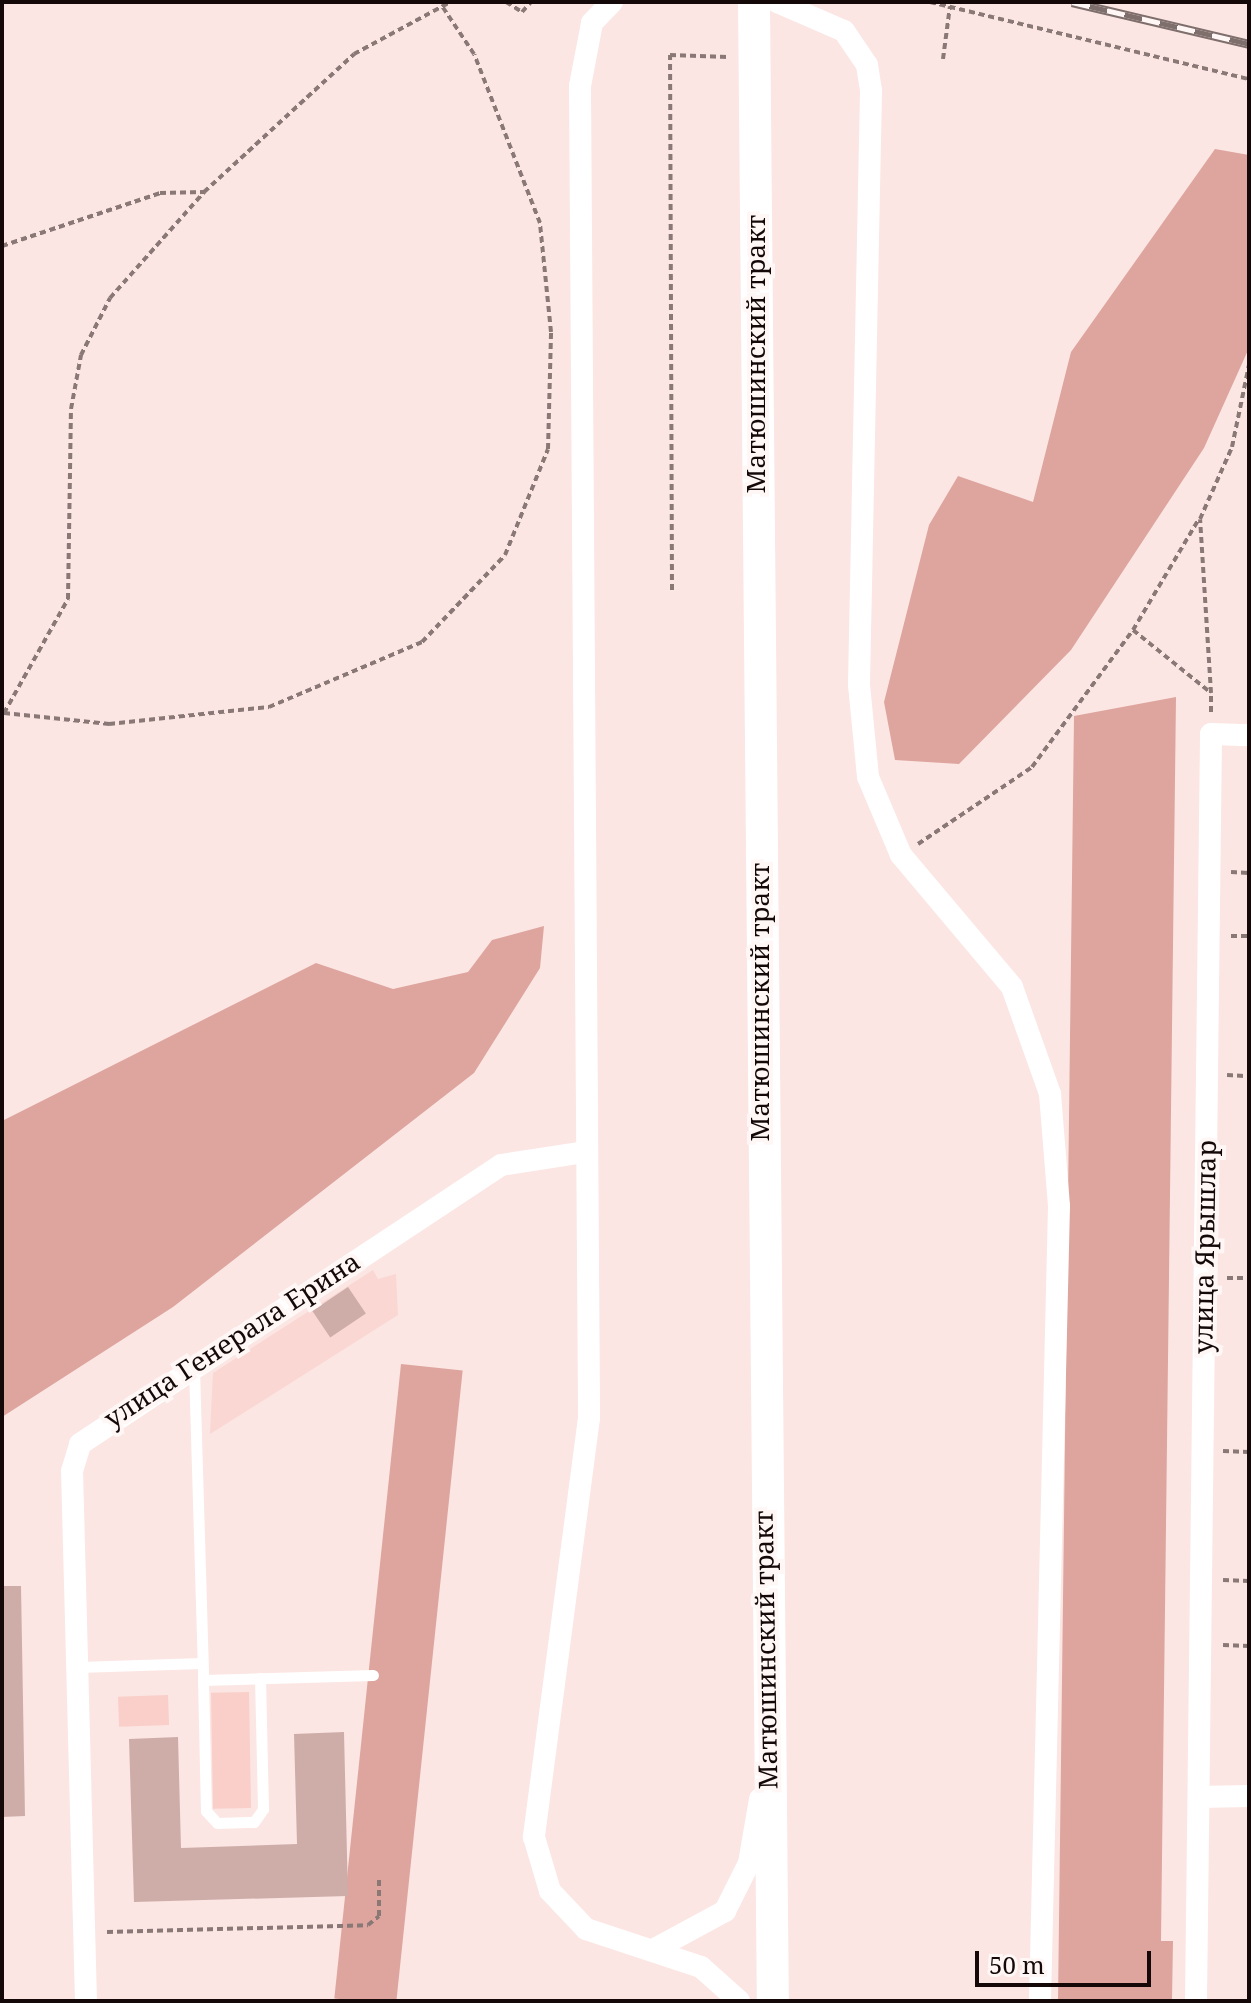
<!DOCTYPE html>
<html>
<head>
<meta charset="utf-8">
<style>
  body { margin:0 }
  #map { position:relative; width:1251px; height:2003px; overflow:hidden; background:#fbe6e3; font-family:"Noto Serif",serif }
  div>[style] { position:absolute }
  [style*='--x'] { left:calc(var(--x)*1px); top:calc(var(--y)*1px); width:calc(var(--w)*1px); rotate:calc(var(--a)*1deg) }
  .built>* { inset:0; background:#fad7d3 }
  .green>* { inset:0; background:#facec9; transform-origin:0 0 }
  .forest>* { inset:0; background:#dea59e; transform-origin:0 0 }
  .building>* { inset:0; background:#ceada9; transform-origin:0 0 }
  .path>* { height:4px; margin-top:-2px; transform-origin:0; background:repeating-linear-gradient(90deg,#897876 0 6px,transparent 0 10px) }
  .service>* { height:11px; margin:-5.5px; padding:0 5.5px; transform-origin:5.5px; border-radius:5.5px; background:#fff }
  .minor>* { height:22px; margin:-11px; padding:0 11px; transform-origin:11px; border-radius:11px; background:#fff }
  .secondary>* { height:32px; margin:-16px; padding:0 16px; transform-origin:16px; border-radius:16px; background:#fff }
  .rail>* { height:9px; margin-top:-4.5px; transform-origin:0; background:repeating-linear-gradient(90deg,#fef7f6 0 18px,#7e6e6c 0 36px); box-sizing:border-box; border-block:2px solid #7e6e6c }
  span { translate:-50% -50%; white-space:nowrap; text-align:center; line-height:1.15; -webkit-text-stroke:8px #fef7f6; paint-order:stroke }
  .street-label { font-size:26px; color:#140908 }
  .frame { position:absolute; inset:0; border:4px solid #140908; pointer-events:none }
  .scale { position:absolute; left:975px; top:1951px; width:176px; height:36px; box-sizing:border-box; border:4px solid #140908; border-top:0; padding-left:10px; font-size:24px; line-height:28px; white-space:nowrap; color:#140908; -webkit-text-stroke:6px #fef7f6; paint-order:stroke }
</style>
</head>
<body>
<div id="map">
  <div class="built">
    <i style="clip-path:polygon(373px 1270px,378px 1279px,396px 1274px,398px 1315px,210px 1434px,213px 1373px)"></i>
  </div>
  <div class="green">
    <i style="left:249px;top:1692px;width:116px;height:38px;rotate:89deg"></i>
    <i style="left:168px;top:1695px;width:30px;height:50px;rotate:88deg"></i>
  </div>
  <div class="forest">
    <i style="clip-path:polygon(1215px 149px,1249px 155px,1249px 348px,1204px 448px,1071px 650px,959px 764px,895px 760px,884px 702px,929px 525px,958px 476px,1033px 502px,1071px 352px)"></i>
    <i style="clip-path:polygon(1176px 697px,1161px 1941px,1173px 1941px,1172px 2001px,1058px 2001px,1074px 716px)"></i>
    <i style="clip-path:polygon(544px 926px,540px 968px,474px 1073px,173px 1307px,2px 1417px,2px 1121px,316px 963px,393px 989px,468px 972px,492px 940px)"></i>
    <i style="left:401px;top:1364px;width:62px;height:638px;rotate:6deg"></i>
  </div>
  <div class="building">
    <i style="left:348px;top:1287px;width:32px;height:43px;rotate:56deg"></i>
    <i style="clip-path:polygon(2px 1586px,21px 1586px,25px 1816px,2px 1817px)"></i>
    <i style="clip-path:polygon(344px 1732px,348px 1896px,134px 1902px,129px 1739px,178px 1737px,181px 1848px,297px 1844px,294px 1734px)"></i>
  </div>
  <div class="path">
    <i style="--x:506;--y:2;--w:19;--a:32"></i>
    <i style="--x:522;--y:12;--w:13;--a:-48"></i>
    <i style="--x:930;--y:2;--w:328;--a:13.6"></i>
    <i style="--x:943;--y:59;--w:53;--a:-82.5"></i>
    <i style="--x:2;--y:246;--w:167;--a:-18.5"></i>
    <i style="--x:160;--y:193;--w:44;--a:-1.3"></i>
    <i style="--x:672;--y:590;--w:535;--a:-90.21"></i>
    <i style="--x:670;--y:55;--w:58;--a:2"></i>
    <i style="--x:1133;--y:630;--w:129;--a:-59.3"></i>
    <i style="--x:1211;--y:712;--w:19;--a:-90"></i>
    <i style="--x:4;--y:713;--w:106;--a:6"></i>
    <i style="--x:109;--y:724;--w:161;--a:-6.1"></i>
    <i style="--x:269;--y:707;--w:166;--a:-23"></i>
    <i style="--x:422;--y:642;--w:120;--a:-46.3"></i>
    <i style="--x:505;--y:555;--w:114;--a:-67.9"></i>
    <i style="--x:548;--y:449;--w:117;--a:-88.5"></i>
    <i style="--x:551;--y:332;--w:110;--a:-95.8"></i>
    <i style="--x:540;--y:223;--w:181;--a:-111.3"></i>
    <i style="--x:474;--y:54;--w:58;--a:-123.7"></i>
    <i style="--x:4;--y:713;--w:131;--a:-60.7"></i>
    <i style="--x:68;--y:599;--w:190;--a:-89.1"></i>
    <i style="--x:71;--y:409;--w:55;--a:-79.5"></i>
    <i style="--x:81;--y:355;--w:64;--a:-63"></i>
    <i style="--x:110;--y:298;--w:142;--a:-48.4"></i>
    <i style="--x:204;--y:192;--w:204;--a:-42.6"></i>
    <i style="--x:354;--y:54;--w:109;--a:-28.4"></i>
    <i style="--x:918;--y:844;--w:138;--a:-34"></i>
    <i style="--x:1032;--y:767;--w:170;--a:-53.6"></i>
    <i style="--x:1133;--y:630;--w:100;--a:38.9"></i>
    <i style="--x:1211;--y:693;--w:174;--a:-93.6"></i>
    <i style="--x:1200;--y:519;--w:79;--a:-66"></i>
    <i style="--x:1232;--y:447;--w:84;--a:-78.3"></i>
    <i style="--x:1231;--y:872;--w:18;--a:3"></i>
    <i style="--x:1231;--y:936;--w:18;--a:0"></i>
    <i style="--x:1227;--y:1075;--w:22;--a:3"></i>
    <i style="--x:1227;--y:1278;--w:22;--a:0"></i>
    <i style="--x:1223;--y:1451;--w:26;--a:2"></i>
    <i style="--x:1223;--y:1580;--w:26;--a:2"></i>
    <i style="--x:1223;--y:1645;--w:26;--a:2"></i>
    <i style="--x:107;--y:1932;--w:261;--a:-1.5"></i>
    <i style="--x:368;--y:1925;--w:14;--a:-39"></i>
    <i style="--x:379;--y:1916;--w:38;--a:-90"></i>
  </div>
  <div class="service">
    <i style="--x:194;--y:1368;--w:312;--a:88.3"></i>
    <i style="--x:203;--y:1680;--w:170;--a:-1.7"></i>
    <i style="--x:78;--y:1667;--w:124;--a:-1.8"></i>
    <i style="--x:203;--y:1680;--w:131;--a:88.7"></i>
    <i style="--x:206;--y:1811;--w:16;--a:47"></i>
    <i style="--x:217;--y:1823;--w:37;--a:-2"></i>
    <i style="--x:254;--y:1822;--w:16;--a:-55"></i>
    <i style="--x:263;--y:1809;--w:131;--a:-91.3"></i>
  </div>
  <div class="minor">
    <i style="--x:612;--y:2;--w:29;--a:134"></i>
    <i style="--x:592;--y:23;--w:64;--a:100.8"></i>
    <i style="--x:580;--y:86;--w:1332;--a:89.61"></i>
    <i style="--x:589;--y:1418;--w:423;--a:97.5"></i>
    <i style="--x:534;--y:1837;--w:56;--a:73.5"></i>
    <i style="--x:550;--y:1891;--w:52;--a:46.5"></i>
    <i style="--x:586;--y:1929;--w:121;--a:18.3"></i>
    <i style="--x:701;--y:1967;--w:51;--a:41.8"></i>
    <i style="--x:777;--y:2;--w:73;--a:23.4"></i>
    <i style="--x:844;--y:31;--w:41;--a:55.9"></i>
    <i style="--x:867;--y:65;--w:26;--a:81"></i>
    <i style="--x:871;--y:91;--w:594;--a:91.16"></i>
    <i style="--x:859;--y:685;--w:92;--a:84.4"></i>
    <i style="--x:868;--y:777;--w:85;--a:67.1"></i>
    <i style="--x:901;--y:855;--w:172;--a:49.9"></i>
    <i style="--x:1012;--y:987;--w:114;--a:70.4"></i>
    <i style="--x:1050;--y:1094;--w:112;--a:85.4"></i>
    <i style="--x:1059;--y:1206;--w:795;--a:91.37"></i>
    <i style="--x:1199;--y:1797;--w:50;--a:-1.1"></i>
    <i style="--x:655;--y:1949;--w:80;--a:-28.5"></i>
    <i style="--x:725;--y:1911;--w:54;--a:-63.4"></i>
    <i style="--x:749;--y:1863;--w:65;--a:-80.2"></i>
    <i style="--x:86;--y:2001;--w:530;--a:-91.51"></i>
    <i style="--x:72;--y:1471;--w:28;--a:-73"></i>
    <i style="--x:80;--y:1444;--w:505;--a:-33.53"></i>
    <i style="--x:501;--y:1165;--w:85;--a:-8.8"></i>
    <i style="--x:1196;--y:2001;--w:1267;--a:-89.32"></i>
    <i style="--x:1211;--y:734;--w:38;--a:2"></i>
  </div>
  <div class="secondary">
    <i style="--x:754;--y:2;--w:1999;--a:89.46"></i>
  </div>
  <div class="rail">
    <i style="--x:1072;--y:2;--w:182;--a:13.3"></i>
  </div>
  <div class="street-label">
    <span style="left:756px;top:354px;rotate:-90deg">Матюшинский тракт</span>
    <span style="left:760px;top:1002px;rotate:-90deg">Матюшинский тракт</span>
    <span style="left:1205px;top:1247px;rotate:-89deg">улица Ярышлар</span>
    <span style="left:232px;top:1340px;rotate:-33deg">улица Генерала Ерина</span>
    <span style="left:766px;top:1650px;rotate:-91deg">Матюшинский тракт</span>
  </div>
  <div class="frame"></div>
  <div class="scale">50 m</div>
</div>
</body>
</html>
